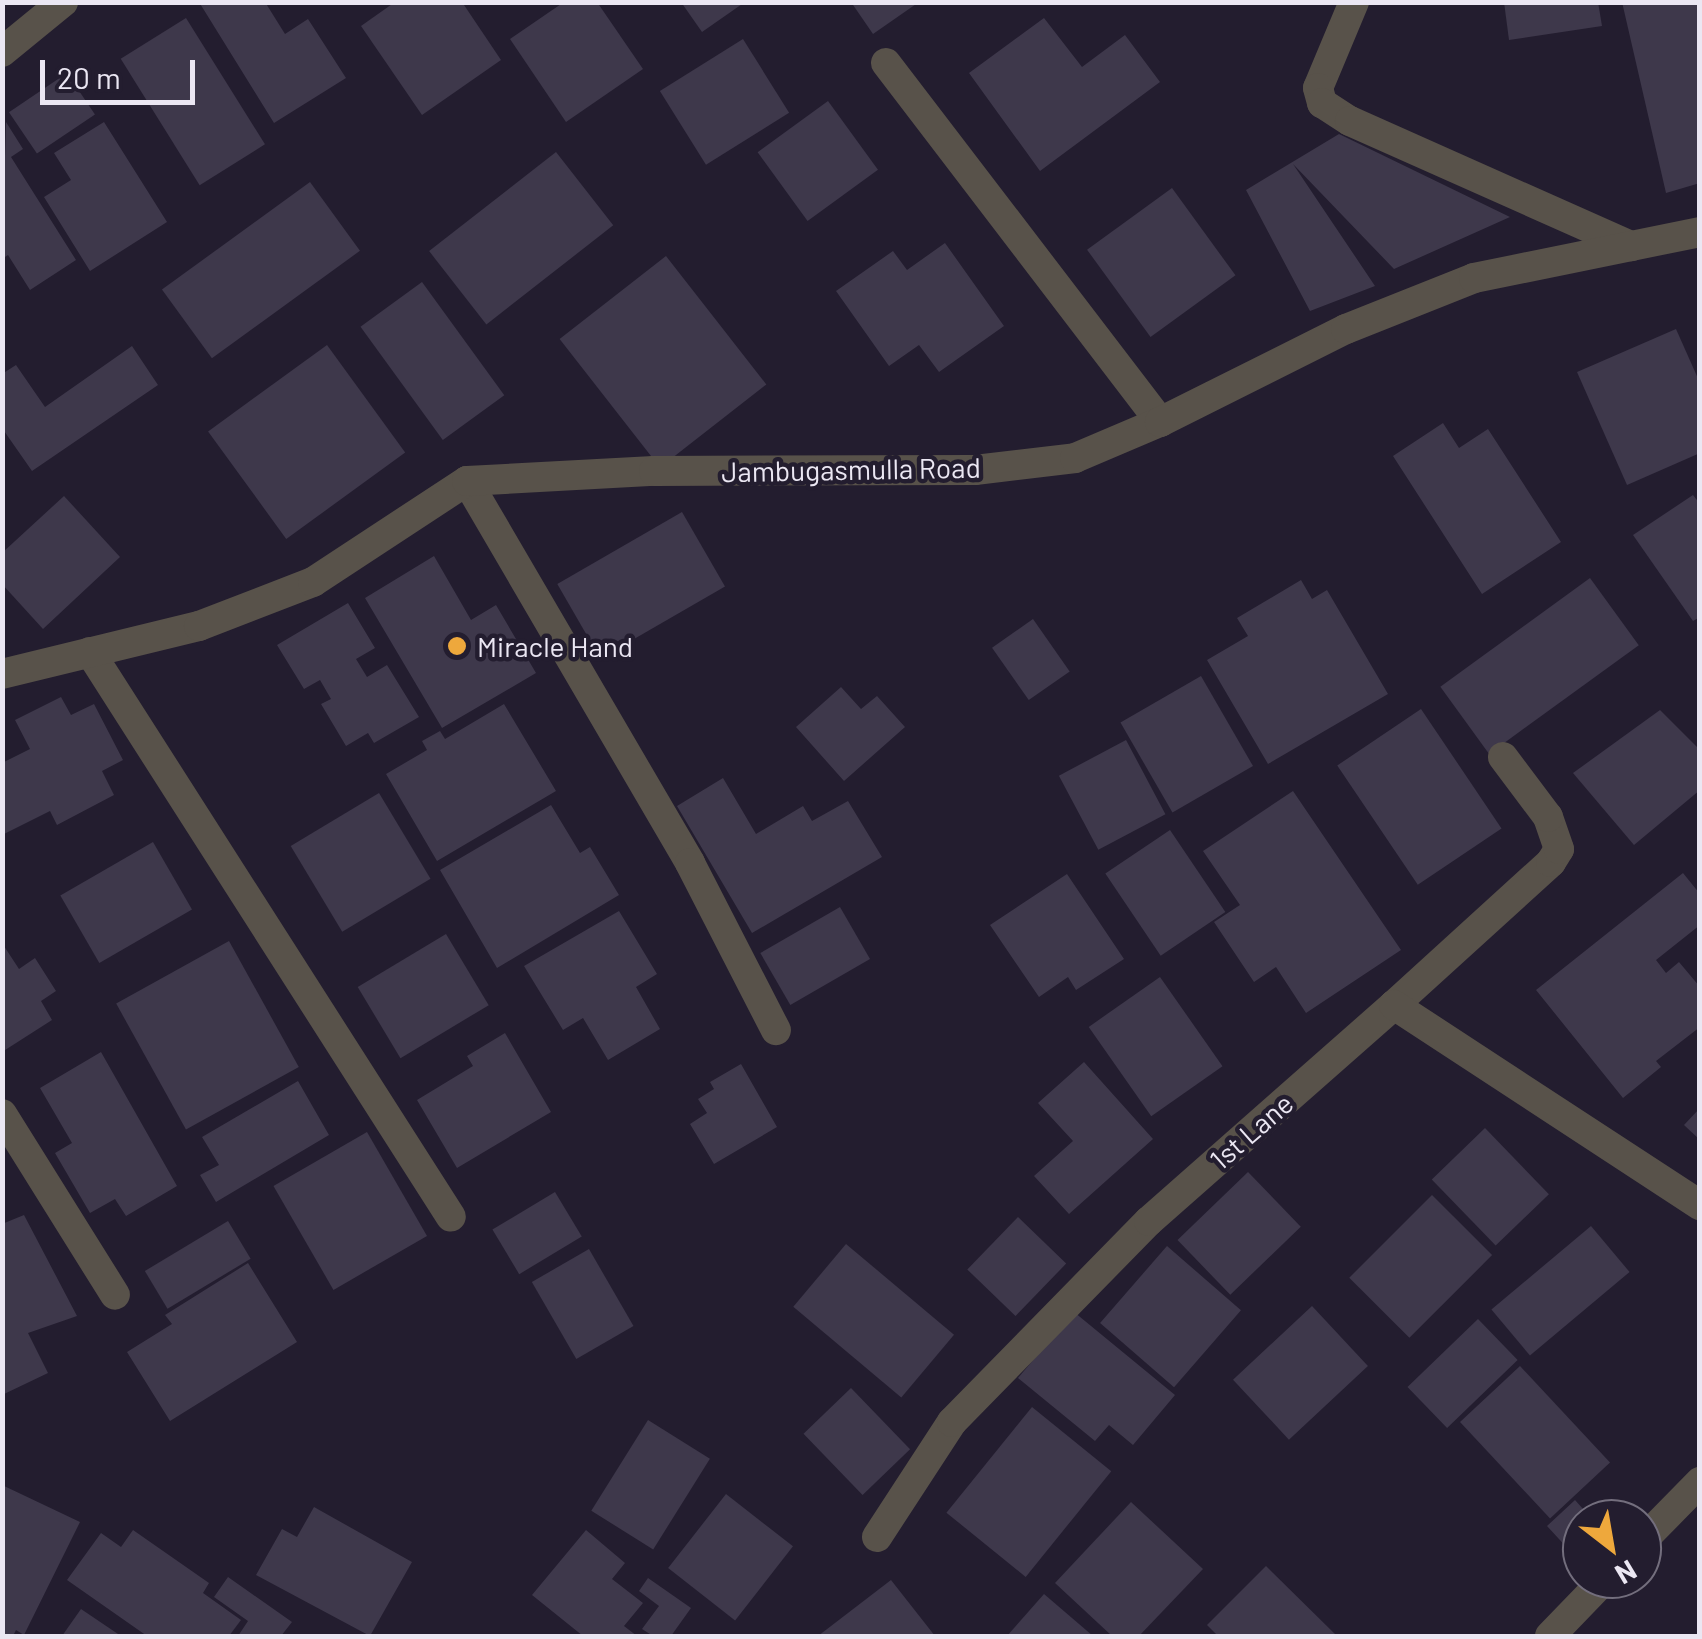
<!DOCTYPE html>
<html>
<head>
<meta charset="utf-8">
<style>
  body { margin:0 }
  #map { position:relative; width:1702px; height:1639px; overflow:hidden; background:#231d2f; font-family:Barlow,sans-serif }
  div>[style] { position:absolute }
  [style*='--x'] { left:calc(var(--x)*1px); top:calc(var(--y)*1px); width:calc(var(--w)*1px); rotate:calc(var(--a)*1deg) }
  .building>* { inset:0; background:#3e384b; transform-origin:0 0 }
  .minor>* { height:30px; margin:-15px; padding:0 15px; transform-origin:15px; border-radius:15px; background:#58524a }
  .dots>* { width:28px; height:28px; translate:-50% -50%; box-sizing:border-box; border:5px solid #231d2f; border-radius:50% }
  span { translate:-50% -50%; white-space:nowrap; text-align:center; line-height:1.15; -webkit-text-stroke:9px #231d2f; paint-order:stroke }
  .street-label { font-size:28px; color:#ebe7f3 }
  .poi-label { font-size:28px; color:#ebe7f3 }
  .left { translate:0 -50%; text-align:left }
  .frame { position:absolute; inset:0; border:5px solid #ebe7f3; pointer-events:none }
  .north { position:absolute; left:1562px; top:1499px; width:100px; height:100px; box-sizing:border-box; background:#231d2f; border:2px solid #736e7d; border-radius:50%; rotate:149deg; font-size:28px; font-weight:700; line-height:40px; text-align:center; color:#ebe7f3 }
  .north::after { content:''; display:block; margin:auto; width:35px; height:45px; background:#eea83c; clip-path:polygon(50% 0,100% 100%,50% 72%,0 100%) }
  .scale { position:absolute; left:40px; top:60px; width:155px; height:45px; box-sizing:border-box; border:5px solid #ebe7f3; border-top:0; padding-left:12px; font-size:30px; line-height:35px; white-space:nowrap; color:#ebe7f3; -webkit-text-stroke:8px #231d2f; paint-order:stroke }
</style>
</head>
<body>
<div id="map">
  <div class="building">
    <i style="clip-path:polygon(199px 2px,265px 2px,285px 34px,308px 19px,346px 78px,274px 123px)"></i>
    <i style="clip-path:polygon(395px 2px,462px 2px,501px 60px,422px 115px,361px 26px)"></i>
    <i style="clip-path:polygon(564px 2px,597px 2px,643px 69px,566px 122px,510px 39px)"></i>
    <i style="clip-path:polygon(681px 2px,745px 2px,702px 32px)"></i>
    <i style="clip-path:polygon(851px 2px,919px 2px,873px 34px)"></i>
    <i style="clip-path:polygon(1504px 2px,1598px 2px,1602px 26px,1509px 40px)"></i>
    <i style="clip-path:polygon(1622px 2px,1700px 2px,1700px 183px,1666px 193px)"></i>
    <i style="left:186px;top:18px;width:149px;height:77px;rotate:58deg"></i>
    <i style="clip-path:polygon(1044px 18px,1082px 67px,1125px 35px,1160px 82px,1040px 171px,969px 73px)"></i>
    <i style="left:743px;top:39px;width:87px;height:98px;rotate:58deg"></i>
    <i style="left:67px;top:73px;width:50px;height:70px;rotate:56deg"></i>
    <i style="left:828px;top:101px;width:85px;height:87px;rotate:54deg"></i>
    <i style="clip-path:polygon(6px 122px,23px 149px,11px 157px,76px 260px,30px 290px,8px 255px,2px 259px)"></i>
    <i style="clip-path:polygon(104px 122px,167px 222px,90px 271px,44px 197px,71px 180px,54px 153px)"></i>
    <i style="clip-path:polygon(1339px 134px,1510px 217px,1394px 269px,1293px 164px,1375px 286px,1310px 311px,1246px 190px)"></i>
    <i style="left:556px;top:152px;width:93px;height:161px;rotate:52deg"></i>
    <i style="left:310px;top:182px;width:85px;height:183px;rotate:54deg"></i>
    <i style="left:1172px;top:188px;width:108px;height:105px;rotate:54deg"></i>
    <i style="clip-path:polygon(945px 243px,1004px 326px,939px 372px,919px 345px,889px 366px,836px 291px,893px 251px,907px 270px)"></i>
    <i style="left:666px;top:256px;width:163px;height:135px;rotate:52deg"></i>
    <i style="left:422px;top:282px;width:140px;height:76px;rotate:54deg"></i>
    <i style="clip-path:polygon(1676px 329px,1700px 383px,1700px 453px,1627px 485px,1577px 372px)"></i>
    <i style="left:327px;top:345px;width:133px;height:147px;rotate:54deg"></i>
    <i style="clip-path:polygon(132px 346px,158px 385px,32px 471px,2px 428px,2px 374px,16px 365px,45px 407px)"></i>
    <i style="clip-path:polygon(1443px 423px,1459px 448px,1488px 429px,1561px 542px,1482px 594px,1393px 456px)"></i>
    <i style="clip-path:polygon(1693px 495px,1700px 504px,1700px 617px,1693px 621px,1633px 535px)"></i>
    <i style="clip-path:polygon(64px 496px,120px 557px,43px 629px,2px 584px,2px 553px)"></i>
    <i style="left:682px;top:512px;width:86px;height:144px;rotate:60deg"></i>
    <i style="clip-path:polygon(434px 556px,471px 620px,496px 605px,536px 673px,442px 728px,365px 598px)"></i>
    <i style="left:1590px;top:578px;width:83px;height:185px;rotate:54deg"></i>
    <i style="clip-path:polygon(1301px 580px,1312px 599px,1327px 590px,1388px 694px,1268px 764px,1207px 660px,1248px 636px,1237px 618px)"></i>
    <i style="clip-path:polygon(348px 603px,375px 648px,356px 659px,367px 677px,387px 665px,419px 717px,374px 743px,368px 733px,346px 746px,321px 704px,331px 699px,320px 680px,304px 689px,277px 645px)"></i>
    <i style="left:1033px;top:619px;width:64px;height:50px;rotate:55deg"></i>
    <i style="left:1201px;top:676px;width:104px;height:93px;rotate:60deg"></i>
    <i style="clip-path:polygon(841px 687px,861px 709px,877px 696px,905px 727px,844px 781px,796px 727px)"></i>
    <i style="clip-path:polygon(61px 697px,71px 715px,94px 704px,123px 760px,102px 771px,114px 795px,57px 825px,50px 811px,2px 835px,2px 763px,30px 749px,15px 720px)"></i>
    <i style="clip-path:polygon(504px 704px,556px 791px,437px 861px,386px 774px,427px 750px,422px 741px,440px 731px,445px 739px)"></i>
    <i style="left:1421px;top:709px;width:144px;height:101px;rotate:56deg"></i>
    <i style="clip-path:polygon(1660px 710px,1700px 750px,1700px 790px,1634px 845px,1573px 773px)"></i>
    <i style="left:1126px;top:740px;width:84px;height:76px;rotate:62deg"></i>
    <i style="clip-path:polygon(723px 778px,756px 834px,803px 806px,812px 821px,848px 801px,882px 857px,752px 933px,677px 806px)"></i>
    <i style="clip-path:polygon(1293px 791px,1401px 950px,1306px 1013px,1276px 967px,1254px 982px,1214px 922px,1240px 905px,1203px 851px)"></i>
    <i style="left:379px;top:793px;width:100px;height:103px;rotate:59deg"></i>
    <i style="clip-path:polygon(551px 805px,580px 853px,590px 847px,619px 895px,497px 968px,440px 870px)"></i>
    <i style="left:1170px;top:830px;width:99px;height:78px;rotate:56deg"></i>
    <i style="left:153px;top:842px;width:78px;height:107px;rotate:60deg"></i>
    <i style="clip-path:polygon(1683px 873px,1700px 894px,1700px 925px,1656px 960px,1666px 973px,1679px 962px,1700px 987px,1700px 1027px,1656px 1061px,1661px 1067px,1623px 1098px,1536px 990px)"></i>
    <i style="clip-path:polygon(1067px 874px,1124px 959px,1076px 990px,1068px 977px,1039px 997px,990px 925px)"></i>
    <i style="left:840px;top:907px;width:60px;height:92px;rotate:60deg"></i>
    <i style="clip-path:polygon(619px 911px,657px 974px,636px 987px,660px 1029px,608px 1060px,583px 1018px,563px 1030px,524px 966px)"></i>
    <i style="left:446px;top:934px;width:83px;height:103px;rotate:59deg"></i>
    <i style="left:229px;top:941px;width:144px;height:129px;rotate:61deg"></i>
    <i style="clip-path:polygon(2px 943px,19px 969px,35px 958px,56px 991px,41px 1001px,52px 1020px,2px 1052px)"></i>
    <i style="left:1160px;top:977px;width:109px;height:87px;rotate:55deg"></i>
    <i style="clip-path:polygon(505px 1033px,551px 1112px,457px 1168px,417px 1100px,473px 1066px,467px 1056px)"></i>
    <i style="clip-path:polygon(101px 1052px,177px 1186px,126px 1216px,115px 1199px,90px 1213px,55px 1153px,72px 1143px,40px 1088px)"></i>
    <i style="clip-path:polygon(1084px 1062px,1153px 1139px,1069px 1214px,1034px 1176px,1073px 1141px,1038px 1103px)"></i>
    <i style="clip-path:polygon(741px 1064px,777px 1127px,714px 1164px,690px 1124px,707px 1113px,698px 1099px,714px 1089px,710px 1082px)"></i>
    <i style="clip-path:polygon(298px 1081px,329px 1135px,216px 1202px,200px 1175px,219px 1165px,202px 1137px)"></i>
    <i style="clip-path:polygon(1700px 1108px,1700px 1140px,1684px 1125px)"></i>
    <i style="left:1485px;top:1128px;width:92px;height:74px;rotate:46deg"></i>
    <i style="left:367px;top:1132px;width:120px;height:108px;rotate:60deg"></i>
    <i style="left:1248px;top:1172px;width:76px;height:98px;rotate:46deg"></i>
    <i style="left:555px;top:1192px;width:52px;height:73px;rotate:59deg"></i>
    <i style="left:1432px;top:1195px;width:85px;height:117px;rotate:45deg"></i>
    <i style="clip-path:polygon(24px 1215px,77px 1316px,28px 1333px,48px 1373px,2px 1395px,2px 1224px)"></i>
    <i style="left:1018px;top:1217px;width:67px;height:73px;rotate:44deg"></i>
    <i style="left:228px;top:1221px;width:44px;height:97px;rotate:59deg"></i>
    <i style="left:1591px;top:1226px;width:60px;height:130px;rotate:50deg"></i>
    <i style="left:846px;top:1244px;width:141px;height:82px;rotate:40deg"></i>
    <i style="left:1167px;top:1246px;width:98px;height:102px;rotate:41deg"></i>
    <i style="left:589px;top:1249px;width:89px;height:66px;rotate:60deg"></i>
    <i style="clip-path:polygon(248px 1263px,297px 1342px,170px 1421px,127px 1352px,172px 1324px,165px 1315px)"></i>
    <i style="left:1312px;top:1306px;width:82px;height:108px;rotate:47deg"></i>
    <i style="clip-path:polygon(1074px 1312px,1175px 1395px,1133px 1445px,1109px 1425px,1095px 1441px,1018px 1378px)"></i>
    <i style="left:1478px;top:1319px;width:57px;height:98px;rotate:46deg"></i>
    <i style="left:1520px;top:1366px;width:132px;height:82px;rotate:47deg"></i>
    <i style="left:851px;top:1388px;width:85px;height:66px;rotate:46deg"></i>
    <i style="left:1032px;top:1407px;width:102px;height:136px;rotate:39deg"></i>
    <i style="left:648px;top:1420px;width:73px;height:107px;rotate:32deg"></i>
    <i style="clip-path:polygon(2px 1485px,80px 1522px,24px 1635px,16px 1630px,13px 1636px,2px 1636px)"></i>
    <i style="left:726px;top:1494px;width:85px;height:94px;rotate:38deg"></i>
    <i style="clip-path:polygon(1575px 1500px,1592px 1519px,1582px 1519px,1582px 1540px,1570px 1551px,1547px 1526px)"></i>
    <i style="clip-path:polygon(1131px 1502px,1203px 1569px,1139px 1636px,1112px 1636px,1055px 1583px)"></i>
    <i style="clip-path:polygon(314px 1507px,412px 1562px,370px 1636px,256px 1575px,282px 1529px,297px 1537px)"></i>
    <i style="clip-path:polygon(133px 1530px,209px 1583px,203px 1593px,241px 1620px,229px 1636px,147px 1636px,67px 1580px,101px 1533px,121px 1547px)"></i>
    <i style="clip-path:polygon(586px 1530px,625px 1563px,612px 1579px,643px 1603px,624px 1626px,637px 1636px,583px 1636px,532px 1595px)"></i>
    <i style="clip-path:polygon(1266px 1566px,1337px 1636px,1218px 1636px,1207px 1625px)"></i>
    <i style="clip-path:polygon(228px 1577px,292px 1622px,281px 1636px,238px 1636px,248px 1621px,214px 1597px)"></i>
    <i style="clip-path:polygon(648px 1578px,691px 1608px,671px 1636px,653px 1636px,642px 1629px,659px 1606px,639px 1591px)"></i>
    <i style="clip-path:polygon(891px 1580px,935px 1636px,818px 1636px)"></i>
    <i style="clip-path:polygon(1044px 1594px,1093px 1636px,1007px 1636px)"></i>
    <i style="clip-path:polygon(81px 1609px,121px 1636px,62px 1636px)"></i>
  </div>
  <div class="minor">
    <i style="--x:1354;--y:2;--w:93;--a:112.7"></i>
    <i style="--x:1318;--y:88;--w:16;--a:75"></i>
    <i style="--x:1322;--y:103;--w:33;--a:33"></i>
    <i style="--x:1350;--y:121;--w:308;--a:24"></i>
    <i style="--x:2;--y:52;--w:79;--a:-39.3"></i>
    <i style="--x:886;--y:63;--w:452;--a:52.6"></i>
    <i style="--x:467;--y:481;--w:442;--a:59.7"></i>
    <i style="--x:690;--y:863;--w:188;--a:62.8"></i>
    <i style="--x:90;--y:652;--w:670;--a:57.42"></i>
    <i style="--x:2;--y:674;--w:203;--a:-13.7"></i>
    <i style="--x:199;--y:626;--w:122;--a:-21.1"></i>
    <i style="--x:313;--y:582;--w:184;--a:-33.3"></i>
    <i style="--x:467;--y:481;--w:187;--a:-3.1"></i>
    <i style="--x:654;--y:471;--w:321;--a:-0.2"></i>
    <i style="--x:975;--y:470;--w:101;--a:-6.8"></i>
    <i style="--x:1075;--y:458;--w:92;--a:-23"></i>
    <i style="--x:1160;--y:422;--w:208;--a:-26.6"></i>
    <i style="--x:1346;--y:329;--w:138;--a:-21.7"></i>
    <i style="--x:1474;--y:278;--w:231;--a:-11.5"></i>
    <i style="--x:1394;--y:1005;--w:212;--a:-42.3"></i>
    <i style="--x:1551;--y:862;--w:15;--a:-58"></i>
    <i style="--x:1559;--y:849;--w:34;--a:-109"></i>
    <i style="--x:1548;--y:817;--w:75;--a:-126.9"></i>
    <i style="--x:2;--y:1114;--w:213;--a:58"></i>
    <i style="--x:877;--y:1537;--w:137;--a:-56.9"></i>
    <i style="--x:952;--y:1422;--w:281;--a:-45.6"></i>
    <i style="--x:1149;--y:1221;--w:327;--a:-41.4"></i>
    <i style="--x:1394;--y:1005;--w:366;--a:33.2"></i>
    <i style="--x:1642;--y:1541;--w:83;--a:-45.5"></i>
    <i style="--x:1550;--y:1636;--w:79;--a:-46"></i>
  </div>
  <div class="dots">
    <i style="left:457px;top:646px;background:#eea83c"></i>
  </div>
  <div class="street-label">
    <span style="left:851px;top:469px;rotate:-1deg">Jambugasmulla Road</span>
    <span style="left:1251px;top:1131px;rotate:-41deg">1st Lane</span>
  </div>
  <div class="poi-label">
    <span class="left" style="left:477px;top:646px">Miracle Hand</span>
  </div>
  <div class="frame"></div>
  <div class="north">N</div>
  <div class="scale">20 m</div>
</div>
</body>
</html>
